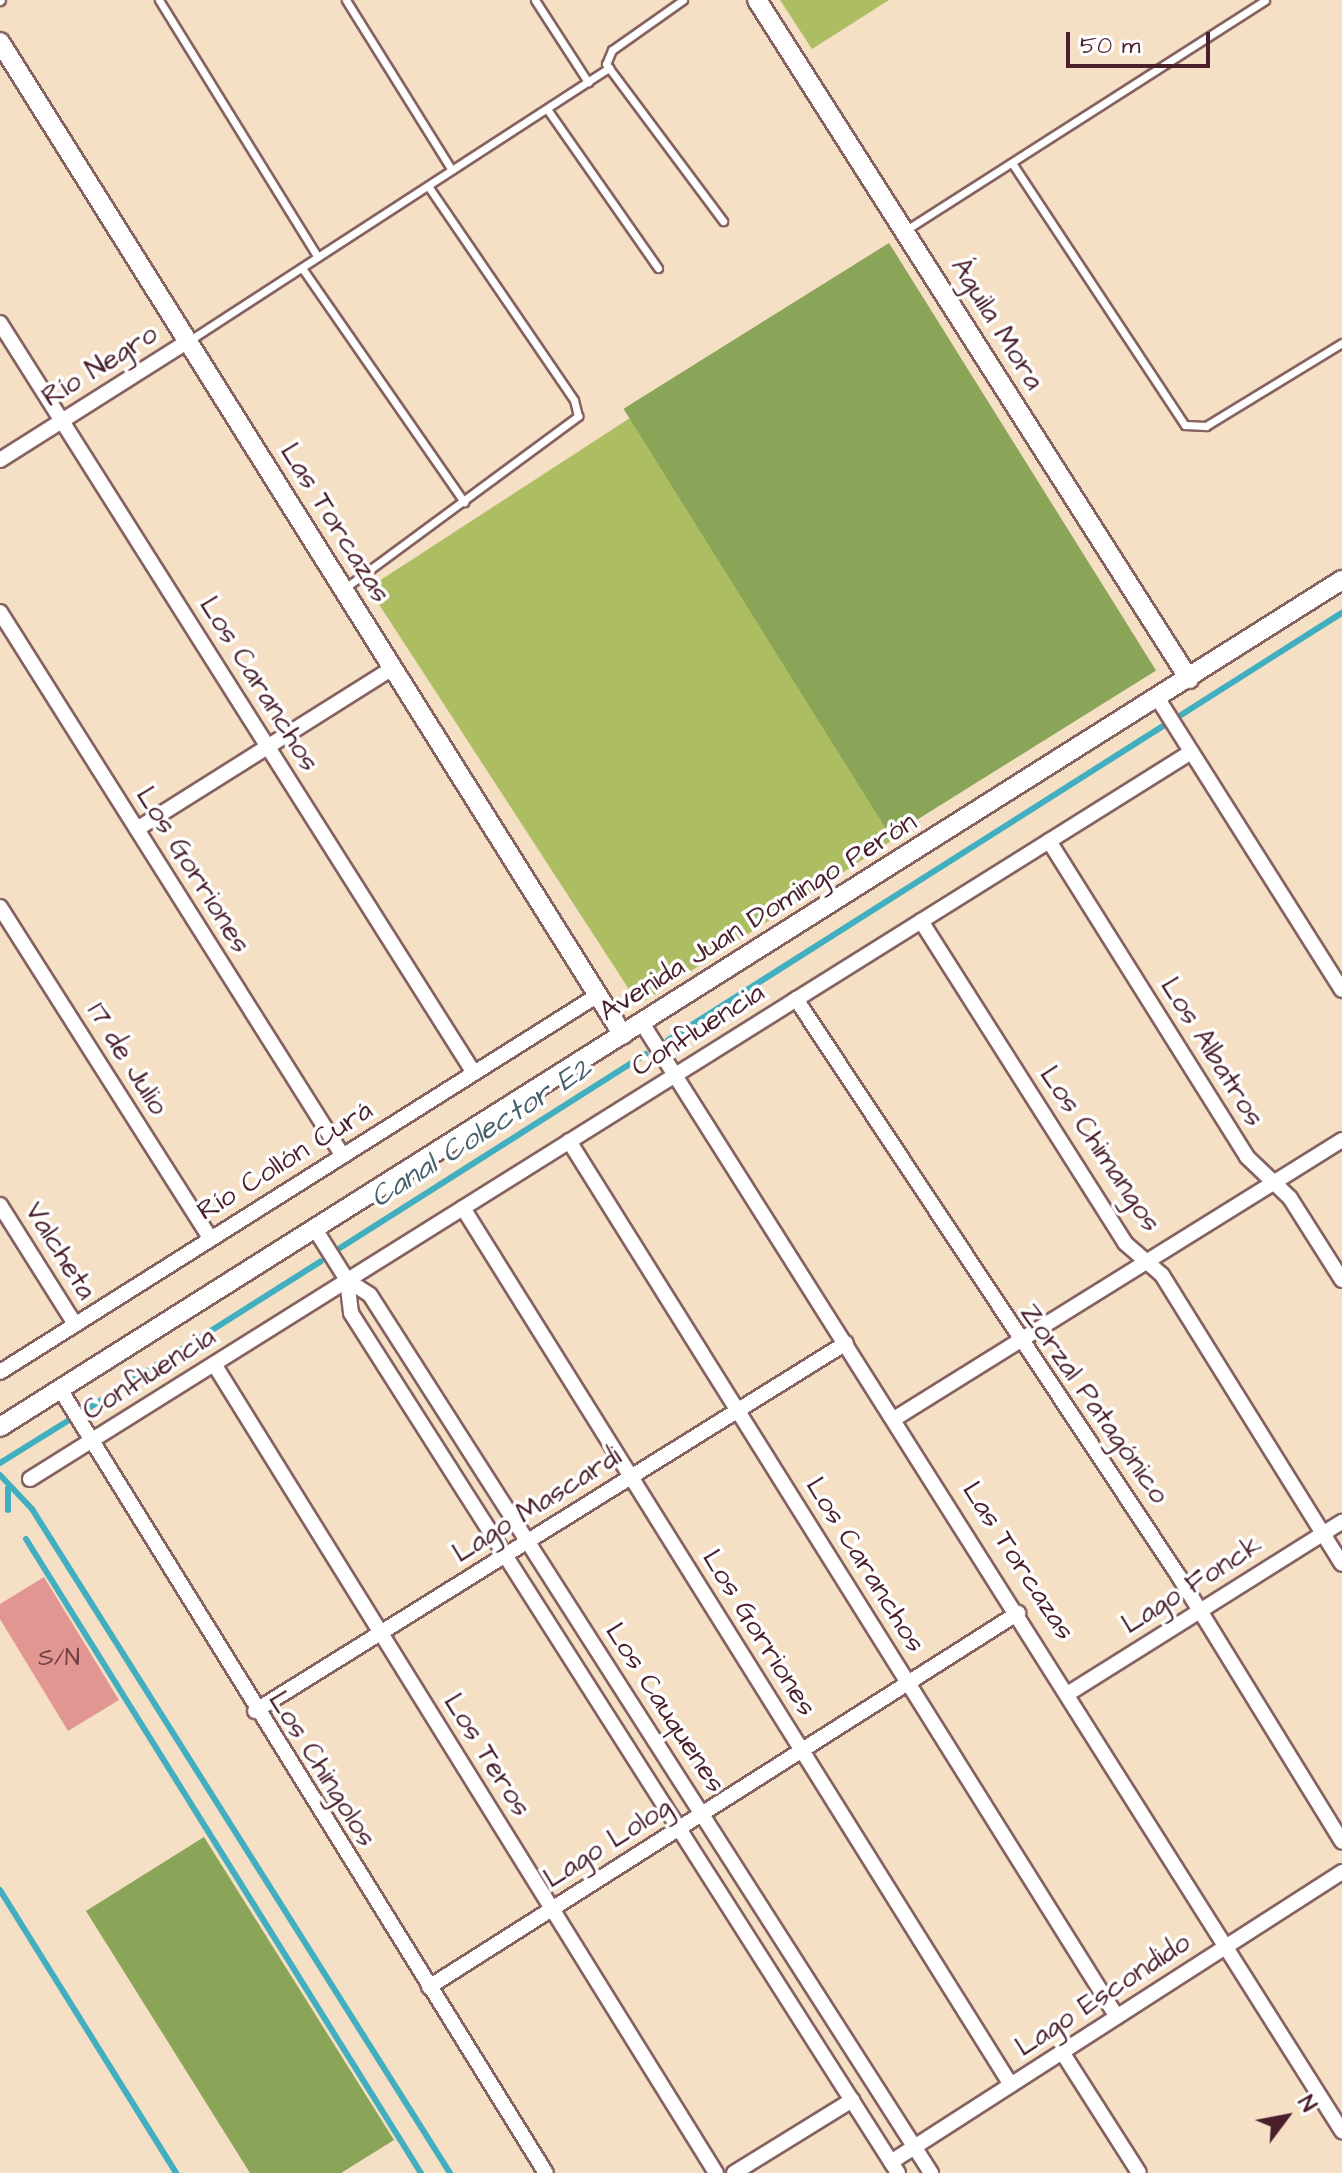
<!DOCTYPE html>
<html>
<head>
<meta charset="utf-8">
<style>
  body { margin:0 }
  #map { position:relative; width:1342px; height:2173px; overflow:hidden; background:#f5dfc5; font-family:"Architects Daughter",sans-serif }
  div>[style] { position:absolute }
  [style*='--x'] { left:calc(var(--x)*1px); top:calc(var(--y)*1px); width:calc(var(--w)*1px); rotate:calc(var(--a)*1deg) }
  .green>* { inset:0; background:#adbe62; transform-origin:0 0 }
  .forest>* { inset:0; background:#8aa558; transform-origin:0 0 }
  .stream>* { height:6px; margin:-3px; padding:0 3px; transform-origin:3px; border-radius:3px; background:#42afc0 }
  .building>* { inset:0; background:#e19692 }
  .roads { filter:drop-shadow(2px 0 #866261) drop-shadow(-2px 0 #866261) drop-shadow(0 2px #866261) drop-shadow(0 -2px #866261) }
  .service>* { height:7px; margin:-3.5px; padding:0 3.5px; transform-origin:3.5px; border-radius:3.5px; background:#fff }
  .minor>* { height:14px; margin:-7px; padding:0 7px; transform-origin:7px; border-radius:7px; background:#fff }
  .tertiary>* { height:18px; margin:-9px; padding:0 9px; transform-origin:9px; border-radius:9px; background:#fff }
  span { translate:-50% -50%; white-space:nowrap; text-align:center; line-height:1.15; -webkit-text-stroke:7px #fff; paint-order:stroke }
  .number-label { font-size:24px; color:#703d45 }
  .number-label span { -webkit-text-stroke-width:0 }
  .street-label { font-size:28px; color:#4a1f2b }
  .water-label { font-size:30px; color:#46606e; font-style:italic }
  .north { position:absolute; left:1246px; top:2077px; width:80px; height:80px; -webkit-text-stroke:6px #fff; paint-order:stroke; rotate:58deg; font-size:22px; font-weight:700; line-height:32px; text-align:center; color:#4a1f2b }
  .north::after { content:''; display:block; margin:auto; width:28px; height:36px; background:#4a1f2b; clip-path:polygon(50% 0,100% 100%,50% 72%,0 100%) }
  .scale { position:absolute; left:1066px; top:32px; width:144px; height:36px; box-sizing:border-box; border:4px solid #4a1f2b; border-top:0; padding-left:10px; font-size:24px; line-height:28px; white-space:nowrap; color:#4a1f2b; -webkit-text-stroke:6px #fff; paint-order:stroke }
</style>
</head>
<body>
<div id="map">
  <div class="green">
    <i style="clip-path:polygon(780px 0,889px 0,812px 49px)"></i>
    <i style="left:630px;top:418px;width:497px;height:312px;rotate:57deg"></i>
  </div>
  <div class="forest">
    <i style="left:889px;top:243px;width:504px;height:313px;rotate:58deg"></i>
    <i style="clip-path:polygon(204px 1837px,394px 2140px,341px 2173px,250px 2173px,86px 1911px)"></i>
  </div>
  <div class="stream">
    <i style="--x:1181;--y:715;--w:191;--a:-32.4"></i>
    <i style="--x:668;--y:1040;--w:586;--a:-32.39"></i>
    <i style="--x:340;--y:1248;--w:362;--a:-32.4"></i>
    <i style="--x:84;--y:1411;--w:280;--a:-32.3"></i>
    <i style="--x:0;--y:1463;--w:81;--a:-31.9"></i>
    <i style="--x:0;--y:1475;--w:47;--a:46.7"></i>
    <i style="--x:32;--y:1509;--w:785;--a:57.81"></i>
    <i style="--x:8;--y:1488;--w:22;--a:90"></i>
    <i style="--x:26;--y:1539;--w:747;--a:58.08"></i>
    <i style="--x:0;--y:1890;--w:333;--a:58.1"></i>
  </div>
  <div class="building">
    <i style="clip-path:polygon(44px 1577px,119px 1700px,68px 1731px,0 1619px,0 1604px)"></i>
  </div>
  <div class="roads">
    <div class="service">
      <i style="--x:159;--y:0;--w:302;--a:58.3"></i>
      <i style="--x:346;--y:0;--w:200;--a:58.1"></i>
      <i style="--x:535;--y:0;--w:98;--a:57.1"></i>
      <i style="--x:683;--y:0;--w:87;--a:144.8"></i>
      <i style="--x:612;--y:50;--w:15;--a:113"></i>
      <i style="--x:606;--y:64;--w:196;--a:53.3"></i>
      <i style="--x:0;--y:1;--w:1;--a:-45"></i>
      <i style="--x:547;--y:109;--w:194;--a:55.1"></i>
      <i style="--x:1012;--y:163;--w:314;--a:56.6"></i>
      <i style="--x:1185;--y:425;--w:21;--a:3"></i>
      <i style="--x:1206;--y:426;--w:159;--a:-31.4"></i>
      <i style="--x:906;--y:230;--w:426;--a:-32.6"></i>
      <i style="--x:302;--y:268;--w:285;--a:55.3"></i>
      <i style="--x:190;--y:340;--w:500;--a:-33"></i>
      <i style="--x:345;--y:588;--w:290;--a:-36.4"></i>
      <i style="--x:578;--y:416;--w:16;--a:-104"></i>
      <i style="--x:574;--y:400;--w:259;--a:-124.3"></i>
    </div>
    <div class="minor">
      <i style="--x:0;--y:323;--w:887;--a:57.71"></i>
      <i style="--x:0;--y:460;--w:222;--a:-32.3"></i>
      <i style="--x:0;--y:612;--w:643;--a:57.77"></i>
      <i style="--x:1158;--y:699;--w:344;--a:57.7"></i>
      <i style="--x:137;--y:829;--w:302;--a:-32.2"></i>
      <i style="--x:1049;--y:841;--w:373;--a:57.9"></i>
      <i style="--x:1247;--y:1157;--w:59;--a:43.6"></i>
      <i style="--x:1290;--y:1198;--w:97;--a:57.6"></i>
      <i style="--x:0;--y:907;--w:393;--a:57.6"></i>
      <i style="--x:921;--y:921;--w:381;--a:57.6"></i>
      <i style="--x:1125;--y:1243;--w:49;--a:40.9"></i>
      <i style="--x:1162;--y:1275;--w:340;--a:58.1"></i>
      <i style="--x:796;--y:999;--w:691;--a:56.45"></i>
      <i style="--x:1178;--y:1575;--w:313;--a:58.4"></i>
      <i style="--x:642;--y:1023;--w:1311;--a:57.72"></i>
      <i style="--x:569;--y:1141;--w:1033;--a:57.97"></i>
      <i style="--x:0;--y:1205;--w:141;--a:57.8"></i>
      <i style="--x:463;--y:1208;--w:1034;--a:58"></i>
      <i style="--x:315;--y:1229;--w:60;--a:57.9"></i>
      <i style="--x:347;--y:1280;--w:27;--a:33"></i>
      <i style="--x:370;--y:1295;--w:1042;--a:57.42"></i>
      <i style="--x:347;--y:1280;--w:33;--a:83"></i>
      <i style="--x:351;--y:1313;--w:1019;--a:57.54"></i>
      <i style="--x:214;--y:1364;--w:952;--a:58.18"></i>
      <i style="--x:0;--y:1372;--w:707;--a:-32.23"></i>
      <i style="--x:60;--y:1389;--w:922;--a:58.21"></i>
      <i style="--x:894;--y:1419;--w:528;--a:-31.91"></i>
      <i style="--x:30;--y:1479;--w:1370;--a:-32.05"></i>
      <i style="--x:1069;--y:1693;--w:322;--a:-32.1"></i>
      <i style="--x:255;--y:1711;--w:696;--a:-31.91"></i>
      <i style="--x:429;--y:1987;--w:698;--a:-32.41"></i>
      <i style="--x:1062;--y:2052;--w:143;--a:57.5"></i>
      <i style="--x:891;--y:2162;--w:536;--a:-32.74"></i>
      <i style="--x:734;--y:2173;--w:139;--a:-31.7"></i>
    </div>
    <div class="tertiary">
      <i style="--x:757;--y:0;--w:805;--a:57.53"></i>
      <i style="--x:0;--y:42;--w:1172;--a:57.9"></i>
      <i style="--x:0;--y:1427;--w:1587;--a:-32.26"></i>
    </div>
  </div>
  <div class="number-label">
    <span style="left:59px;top:1659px">S/N</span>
  </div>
  <div class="street-label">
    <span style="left:997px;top:324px;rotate:58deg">Águila Mora</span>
    <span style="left:100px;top:366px;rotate:-32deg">Río Negro</span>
    <span style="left:335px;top:523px;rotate:58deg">Las Torcazas</span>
    <span style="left:259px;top:684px;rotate:58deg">Los Caranchos</span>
    <span style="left:193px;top:870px;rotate:58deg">Los Gorriones</span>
    <span style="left:758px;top:917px;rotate:-32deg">Avenida Juan Domingo Perón</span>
    <span style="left:698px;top:1030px;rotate:-32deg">Confluencia</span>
    <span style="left:1212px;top:1052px;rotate:58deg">Los Albatros</span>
    <span style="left:127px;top:1059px;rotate:58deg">17 de Julio</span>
    <span style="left:1100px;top:1149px;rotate:56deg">Los Chimangos</span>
    <span style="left:285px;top:1161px;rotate:-32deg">Río Collón Curá</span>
    <span style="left:60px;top:1251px;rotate:58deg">Valcheta</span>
    <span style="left:149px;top:1374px;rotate:-32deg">Confluencia</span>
    <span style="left:1094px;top:1404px;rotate:55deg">Zorzal Patagónico</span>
    <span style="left:537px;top:1505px;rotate:-32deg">Lago Mascardi</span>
    <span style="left:1018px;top:1561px;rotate:57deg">Las Torcazas</span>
    <span style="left:865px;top:1565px;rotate:58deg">Los Caranchos</span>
    <span style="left:1192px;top:1585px;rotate:-32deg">Lago Fonck</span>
    <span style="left:759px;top:1633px;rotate:58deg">Los Gorriones</span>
    <span style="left:665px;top:1708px;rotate:57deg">Los Cauquenes</span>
    <span style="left:487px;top:1755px;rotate:58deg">Los Teros</span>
    <span style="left:322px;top:1769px;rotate:58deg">Los Chingolos</span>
    <span style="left:608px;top:1843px;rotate:-32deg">Lago Lolog</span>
    <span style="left:1103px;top:1995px;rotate:-33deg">Lago Escondido</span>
  </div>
  <div class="water-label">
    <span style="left:481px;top:1133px;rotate:-32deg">Canal Colector E2</span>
  </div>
  <div class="north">N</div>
  <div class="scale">50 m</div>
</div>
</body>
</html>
